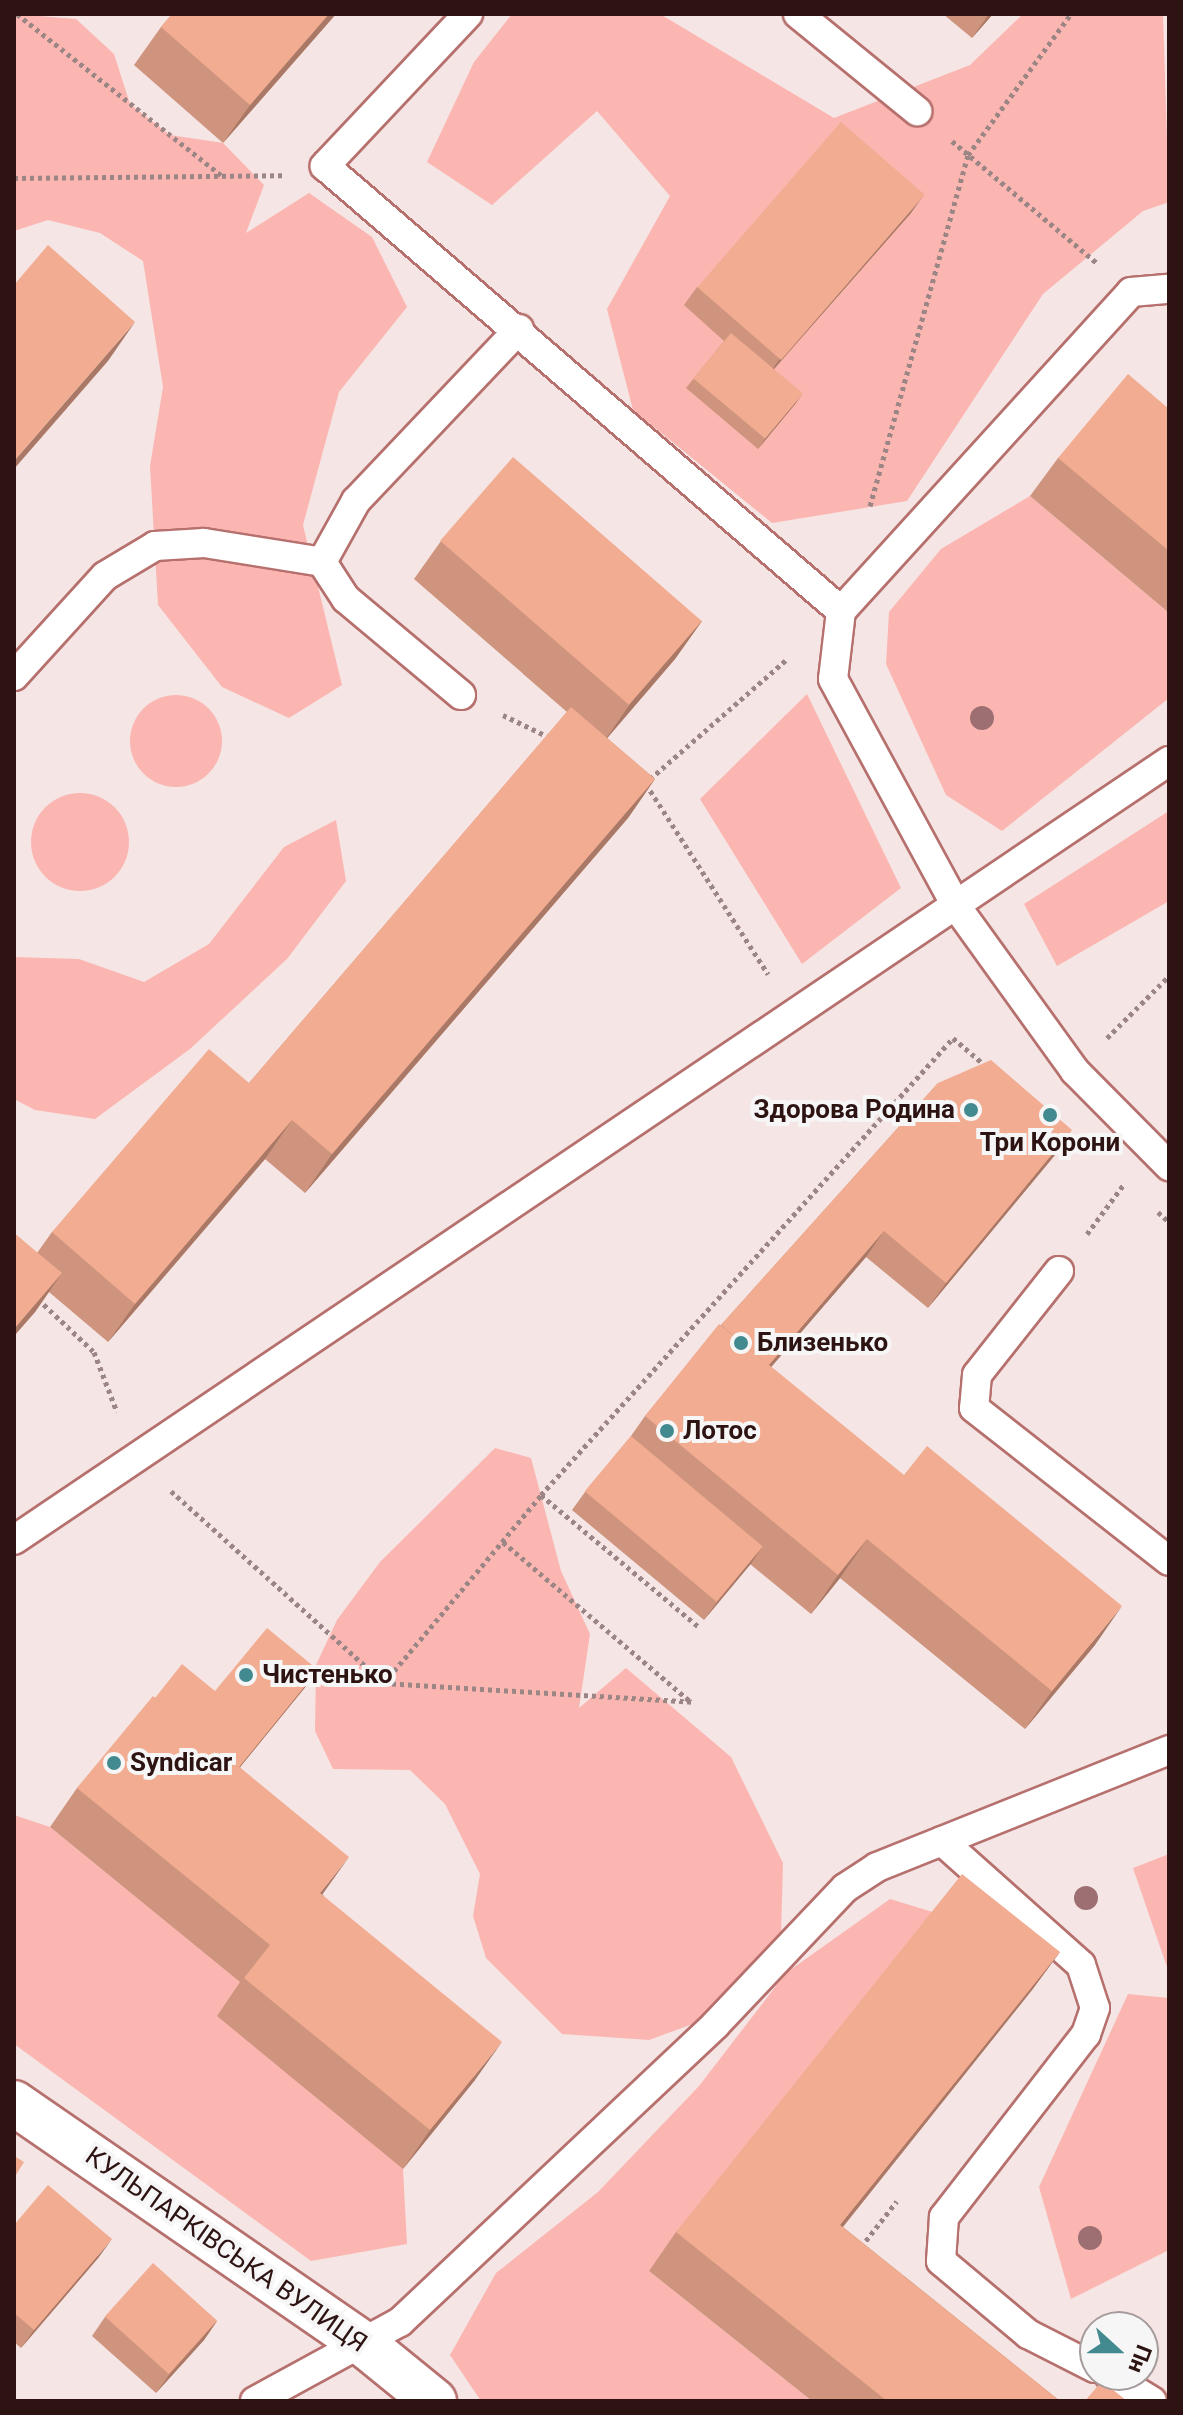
<!DOCTYPE html>
<html>
<head>
<meta charset="utf-8">
<style>
  body { margin:0 }
  #map { position:relative; width:1183px; height:2415px; overflow:hidden; background:#f5e5e4; font-family:Roboto,sans-serif }
  div>[style] { position:absolute }
  [style*='--x'] { left:calc(var(--x)*1px); top:calc(var(--y)*1px); width:calc(var(--w)*1px); rotate:calc(var(--a)*1deg) }
  .green>* { inset:0; background:#fbb6b2 }
  .round { border-radius:50% }
  .path>* { height:5px; margin-top:-2.5px; transform-origin:0; background:repeating-linear-gradient(90deg,#9b8685 0 4px,transparent 0 8px) }
  .roads { filter:drop-shadow(2px 0 #b6706d) drop-shadow(-2px 0 #b6706d) drop-shadow(0 2px #b6706d) drop-shadow(0 -2px #b6706d) }
  .service>* { height:28px; margin:-14px; padding:0 14px; transform-origin:14px; border-radius:14px; background:#fff }
  .tertiary>* { height:44px; margin:-22px; padding:0 22px; transform-origin:22px; border-radius:22px; background:#fff }
  .trees>* { width:24px; height:24px; margin:-12px; border-radius:50%; background:#9e6f72 }
  .wall>* { inset:0; background:#cf947d }
  .shaded-wall>* { inset:0; background:#a97866 }
  .building>* { inset:0; background:#f1ac91; transform-origin:0 0 }
  .dots>* { width:22px; height:22px; translate:-50% -50%; box-sizing:border-box; border:4px solid #f6f6f6; border-radius:50% }
  span { translate:-50% -50%; white-space:nowrap; text-align:center; line-height:1.15; -webkit-text-stroke:8px #f6f6f6; paint-order:stroke }
  .poi-label { font-size:26px; color:#2e1313; font-weight:700 }
  .right { translate:-100% -50%; text-align:right }
  .left { translate:0 -50%; text-align:left }
  .street-label { font-size:26px; color:#2e1313 }
  .frame { position:absolute; inset:0; border:16px solid #2e1313; pointer-events:none }
  .north { position:absolute; left:1079px; top:2311px; width:80px; height:80px; box-sizing:border-box; background:#f6f6f6; border:2px solid #a69b9b; border-radius:50%; rotate:111deg; font-size:22px; font-weight:700; line-height:32px; text-align:center; color:#2e1313 }
  .north::after { content:''; display:block; margin:auto; width:28px; height:36px; background:#428a8f; clip-path:polygon(50% 0,100% 100%,50% 72%,0 100%) }
</style>
</head>
<body>
<div id="map">
  <div class="green">
    <i style="clip-path:polygon(14px 14px,76px 19px,114px 54px,130px 104px,170px 135px,223px 143px,264px 185px,246px 233px,309px 193px,372px 237px,407px 307px,339px 392px,303px 525px,342px 685px,289px 718px,222px 687px,158px 605px,150px 466px,163px 387px,143px 261px,100px 233px,48px 220px,14px 231px)"></i>
    <i style="clip-path:polygon(512px 14px,660px 14px,834px 118px,970px 65px,1023px 14px,1163px 14px,1169px 202px,1143px 211px,1043px 294px,907px 501px,772px 523px,633px 410px,607px 309px,670px 196px,597px 111px,492px 205px,427px 162px,474px 62px)"></i>
    <i style="clip-path:polygon(1030px 496px,1169px 613px,1169px 698px,1002px 831px,946px 795px,886px 664px,889px 612px,941px 549px)"></i>
    <i style="clip-path:polygon(807px 694px,901px 888px,802px 964px,700px 799px)"></i>
    <i class="round" style="left:130px;top:695px;width:92px;height:92px"></i>
    <i class="round" style="left:31px;top:793px;width:98px;height:98px"></i>
    <i style="clip-path:polygon(1169px 811px,1169px 901px,1057px 966px,1024px 904px)"></i>
    <i style="clip-path:polygon(336px 820px,346px 881px,287px 959px,190px 1049px,95px 1119px,35px 1110px,14px 1099px,14px 957px,79px 959px,144px 982px,209px 944px,284px 847px)"></i>
    <i style="clip-path:polygon(495px 1448px,531px 1458px,561px 1571px,590px 1634px,579px 1708px,626px 1668px,731px 1757px,783px 1863px,781px 1936px,701px 2021px,649px 2040px,562px 2034px,486px 1958px,473px 1916px,480px 1874px,445px 1804px,410px 1770px,333px 1769px,315px 1731px,316px 1665px,337px 1620px,380px 1562px)"></i>
    <i style="clip-path:polygon(14px 1815px,50px 1827px,243px 1984px,403px 2169px,407px 2244px,311px 2261px,14px 2044px)"></i>
    <i style="clip-path:polygon(1169px 1854px,1169px 1973px,1133px 1868px)"></i>
    <i style="clip-path:polygon(890px 1899px,936px 1913px,649px 2271px,812px 2401px,481px 2401px,450px 2355px,496px 2273px,598px 2192px,699px 2086px,786px 1973px)"></i>
    <i style="clip-path:polygon(1128px 1994px,1169px 1998px,1169px 2250px,1071px 2299px,1039px 2187px)"></i>
  </div>
  <div class="path">
    <i style="--x:17;--y:14;--w:260;--a:38.3"></i>
    <i style="--x:952;--y:141;--w:189;--a:40.1"></i>
    <i style="--x:14;--y:178;--w:268;--a:-0.6"></i>
    <i style="--x:870;--y:506;--w:364;--a:-74.4"></i>
    <i style="--x:968;--y:155;--w:175;--a:-53.9"></i>
    <i style="--x:503;--y:715;--w:53;--a:25.6"></i>
    <i style="--x:650;--y:779;--w:182;--a:-41.2"></i>
    <i style="--x:646;--y:784;--w:226;--a:57.3"></i>
    <i style="--x:1107;--y:1038;--w:88;--a:-45"></i>
    <i style="--x:1158;--y:1212;--w:15;--a:42"></i>
    <i style="--x:1087;--y:1234;--w:62;--a:-53.5"></i>
    <i style="--x:38;--y:1299;--w:77;--a:43.4"></i>
    <i style="--x:94;--y:1352;--w:64;--a:69"></i>
    <i style="--x:171;--y:1491;--w:287;--a:42"></i>
    <i style="--x:384;--y:1683;--w:309;--a:3.5"></i>
    <i style="--x:541;--y:1495;--w:206;--a:39.9"></i>
    <i style="--x:503;--y:1542;--w:247;--a:40.4"></i>
    <i style="--x:384;--y:1683;--w:245;--a:-50.1"></i>
    <i style="--x:541;--y:1495;--w:615;--a:-47.96"></i>
    <i style="--x:953;--y:1038;--w:43;--a:40.3"></i>
    <i style="--x:861;--y:2247;--w:58;--a:-52"></i>
  </div>
  <div class="roads">
    <div class="service">
      <i style="--x:468;--y:14;--w:209;--a:133.3"></i>
      <i style="--x:325;--y:166;--w:681;--a:40.77"></i>
      <i style="--x:841;--y:611;--w:68;--a:96.7"></i>
      <i style="--x:833;--y:679;--w:258;--a:61.5"></i>
      <i style="--x:956;--y:906;--w:203;--a:54.2"></i>
      <i style="--x:1075;--y:1071;--w:134;--a:45.3"></i>
      <i style="--x:798;--y:14;--w:154;--a:39.2"></i>
      <i style="--x:841;--y:611;--w:431;--a:-47.7"></i>
      <i style="--x:1131;--y:292;--w:38;--a:-5"></i>
      <i style="--x:14;--y:676;--w:135;--a:-47.7"></i>
      <i style="--x:105;--y:576;--w:58;--a:-31"></i>
      <i style="--x:155;--y:546;--w:49;--a:-3.5"></i>
      <i style="--x:204;--y:543;--w:120;--a:9.1"></i>
      <i style="--x:461;--y:695;--w:150;--a:-140.1"></i>
      <i style="--x:346;--y:599;--w:44;--a:-123"></i>
      <i style="--x:322;--y:562;--w:70;--a:-60.9"></i>
      <i style="--x:356;--y:501;--w:237;--a:-46.5"></i>
      <i style="--x:1059;--y:1271;--w:132;--a:128.3"></i>
      <i style="--x:977;--y:1375;--w:33;--a:95"></i>
      <i style="--x:974;--y:1408;--w:248;--a:38.1"></i>
      <i style="--x:14;--y:1540;--w:1393;--a:-34"></i>
      <i style="--x:942;--y:1841;--w:186;--a:41.7"></i>
      <i style="--x:1081;--y:1965;--w:45;--a:72"></i>
      <i style="--x:1095;--y:2008;--w:28;--a:109"></i>
      <i style="--x:1086;--y:2034;--w:232;--a:127.8"></i>
      <i style="--x:944;--y:2217;--w:44;--a:93.9"></i>
      <i style="--x:941;--y:2261;--w:114;--a:40"></i>
      <i style="--x:1028;--y:2334;--w:75;--a:26.9"></i>
      <i style="--x:1109;--y:2375;--w:50;--a:31.2"></i>
      <i style="--x:255;--y:2401;--w:165;--a:-28.6"></i>
      <i style="--x:400;--y:2322;--w:433;--a:-43.3"></i>
      <i style="--x:715;--y:2025;--w:189;--a:-46.5"></i>
      <i style="--x:845;--y:1888;--w:38;--a:-33"></i>
      <i style="--x:877;--y:1867;--w:315;--a:-21.8"></i>
    </div>
    <div class="tertiary">
      <i style="--x:14;--y:2103;--w:426;--a:34.6"></i>
      <i style="--x:365;--y:2345;--w:89;--a:39.1"></i>
    </div>
  </div>
  <div class="trees">
    <i style="left:982px;top:718px"></i>
    <i style="left:1086px;top:1898px"></i>
    <i style="left:1090px;top:2238px"></i>
  </div>
  <div class="wall">
    <i style="clip-path:polygon(172px 14px,336px 14px,223px 143px,134px 65px,161px 27px)"></i>
    <i style="clip-path:polygon(943px 14px,993px 14px,972px 38px)"></i>
    <i style="clip-path:polygon(911px 213px,774px 369px,796px 403px,758px 449px,686px 388px,724px 341px,684px 305px,697px 287px)"></i>
    <i style="clip-path:polygon(1169px 409px,1169px 613px,1030px 496px,1058px 458px)"></i>
    <i style="clip-path:polygon(441px 541px,702px 621px,675px 659px,607px 738px,655px 779px,628px 818px,305px 1193px,265px 1159px,108px 1342px,49px 1292px,35px 1312px,14px 1336px,14px 1233px,37px 1253px,52px 1232px,249px 1083px,567px 712px,414px 579px)"></i>
    <i style="clip-path:polygon(938px 1083px,1055px 1155px,928px 1308px,866px 1257px,771px 1367px,1095px 1645px,1025px 1729px,840px 1578px,811px 1614px,750px 1564px,704px 1620px,572px 1510px,585px 1492px,631px 1436px,645px 1416px,721px 1325px)"></i>
    <i style="clip-path:polygon(311px 1680px,240px 1767px,323px 1895px,475px 2080px,403px 2169px,217px 2016px,240px 1982px,50px 1827px,77px 1788px,155px 1698px)"></i>
    <i style="clip-path:polygon(1060px 1952px,1032px 1990px,843px 2227px,1060px 2401px,812px 2401px,649px 2271px,676px 2232px)"></i>
    <i style="clip-path:polygon(14px 2225px,99px 2257px,21px 2348px,14px 2342px)"></i>
    <i style="clip-path:polygon(105px 2317px,217px 2321px,204px 2340px,156px 2393px,92px 2336px)"></i>
  </div>
  <div class="shaded-wall">
    <i style="clip-path:polygon(329px 14px,336px 14px,223px 143px,250px 105px)"></i>
    <i style="clip-path:polygon(989px 14px,993px 14px,972px 38px)"></i>
    <i style="clip-path:polygon(924px 195px,911px 213px,766px 378px,779px 360px)"></i>
    <i style="clip-path:polygon(135px 322px,108px 361px,14px 469px,14px 461px)"></i>
    <i style="clip-path:polygon(803px 393px,796px 403px,758px 449px,765px 439px)"></i>
    <i style="clip-path:polygon(702px 621px,675px 659px,603px 743px,630px 704px)"></i>
    <i style="clip-path:polygon(655px 779px,628px 818px,305px 1193px,332px 1154px)"></i>
    <i style="clip-path:polygon(292px 1120px,265px 1159px,108px 1342px,135px 1304px)"></i>
    <i style="clip-path:polygon(1072px 1130px,1055px 1155px,928px 1308px,946px 1283px)"></i>
    <i style="clip-path:polygon(884px 1231px,866px 1257px,741px 1402px,758px 1377px)"></i>
    <i style="clip-path:polygon(62px 1273px,35px 1312px,14px 1336px,14px 1329px)"></i>
    <i style="clip-path:polygon(867px 1539px,840px 1578px,811px 1614px,838px 1575px)"></i>
    <i style="clip-path:polygon(763px 1546px,750px 1565px,704px 1620px,717px 1602px)"></i>
    <i style="clip-path:polygon(1122px 1606px,1095px 1645px,1025px 1729px,1052px 1691px)"></i>
    <i style="clip-path:polygon(318px 1670px,311px 1680px,210px 1804px,217px 1794px)"></i>
    <i style="clip-path:polygon(349px 1857px,322px 1895px,320px 1893px)"></i>
    <i style="clip-path:polygon(1060px 1952px,1032px 1990px,813px 2264px,840px 2225px)"></i>
    <i style="clip-path:polygon(502px 2042px,475px 2080px,403px 2169px,430px 2130px)"></i>
    <i style="clip-path:polygon(112px 2239px,99px 2257px,21px 2348px,34px 2330px)"></i>
    <i style="clip-path:polygon(217px 2321px,204px 2340px,156px 2393px,169px 2375px)"></i>
  </div>
  <div class="building">
    <i style="clip-path:polygon(172px 14px,329px 14px,250px 105px,161px 27px)"></i>
    <i style="left:841px;top:122px;width:111px;height:219px;rotate:41deg"></i>
    <i style="clip-path:polygon(48px 245px,135px 322px,14px 461px,14px 285px)"></i>
    <i style="left:731px;top:333px;width:94px;height:59px;rotate:40deg"></i>
    <i style="clip-path:polygon(1128px 374px,1169px 409px,1169px 551px,1058px 458px)"></i>
    <i style="left:513px;top:457px;width:250px;height:111px;rotate:41deg"></i>
    <i style="clip-path:polygon(571px 707px,655px 779px,332px 1154px,292px 1120px,135px 1304px,52px 1232px,209px 1049px,249px 1083px)"></i>
    <i style="clip-path:polygon(991px 1060px,1072px 1130px,946px 1283px,884px 1231px,769px 1365px,721px 1325px,938px 1083px)"></i>
    <i style="clip-path:polygon(14px 1233px,62px 1273px,14px 1329px)"></i>
    <i style="clip-path:polygon(719px 1324px,904px 1475px,927px 1446px,1122px 1606px,1052px 1691px,867px 1539px,838px 1575px,645px 1416px)"></i>
    <i style="left:631px;top:1436px;width:172px;height:72px;rotate:40deg"></i>
    <i style="clip-path:polygon(267px 1628px,318px 1670px,239px 1767px,155px 1698px,182px 1664px,215px 1691px)"></i>
    <i style="clip-path:polygon(153px 1696px,349px 1857px,320px 1893px,502px 2042px,430px 2130px,244px 1978px,270px 1945px,77px 1788px)"></i>
    <i style="clip-path:polygon(962px 1874px,1060px 1952px,840px 2225px,1060px 2401px,887px 2401px,676px 2232px)"></i>
    <i style="clip-path:polygon(14px 2156px,24px 2162px,14px 2178px)"></i>
    <i style="clip-path:polygon(48px 2185px,112px 2239px,34px 2330px,14px 2313px,14px 2225px)"></i>
    <i style="left:153px;top:2263px;width:86px;height:72px;rotate:42deg"></i>
    <i style="clip-path:polygon(1102px 2381px,1127px 2401px,1085px 2401px)"></i>
  </div>
  <div class="dots">
    <i style="left:971px;top:1110px;background:#428a8f"></i>
    <i style="left:1050px;top:1115px;background:#428a8f"></i>
    <i style="left:741px;top:1343px;background:#428a8f"></i>
    <i style="left:667px;top:1431px;background:#428a8f"></i>
    <i style="left:246px;top:1675px;background:#428a8f"></i>
    <i style="left:114px;top:1763px;background:#428a8f"></i>
  </div>
  <div class="poi-label">
    <span class="right" style="left:955px;top:1110px">Здорова Родина</span>
    <span style="left:1050px;top:1143px">Три Корони</span>
    <span class="left" style="left:757px;top:1343px">Близенько</span>
    <span class="left" style="left:683px;top:1431px">Лотос</span>
    <span class="left" style="left:262px;top:1675px">Чистенько</span>
    <span class="left" style="left:130px;top:1763px">Syndicar</span>
  </div>
  <div class="street-label">
    <span style="left:226px;top:2250px;rotate:35deg">КУЛЬПАРКІВСЬКА ВУЛИЦЯ</span>
  </div>
  <div class="frame"></div>
  <div class="north">Пн</div>
</div>
</body>
</html>
